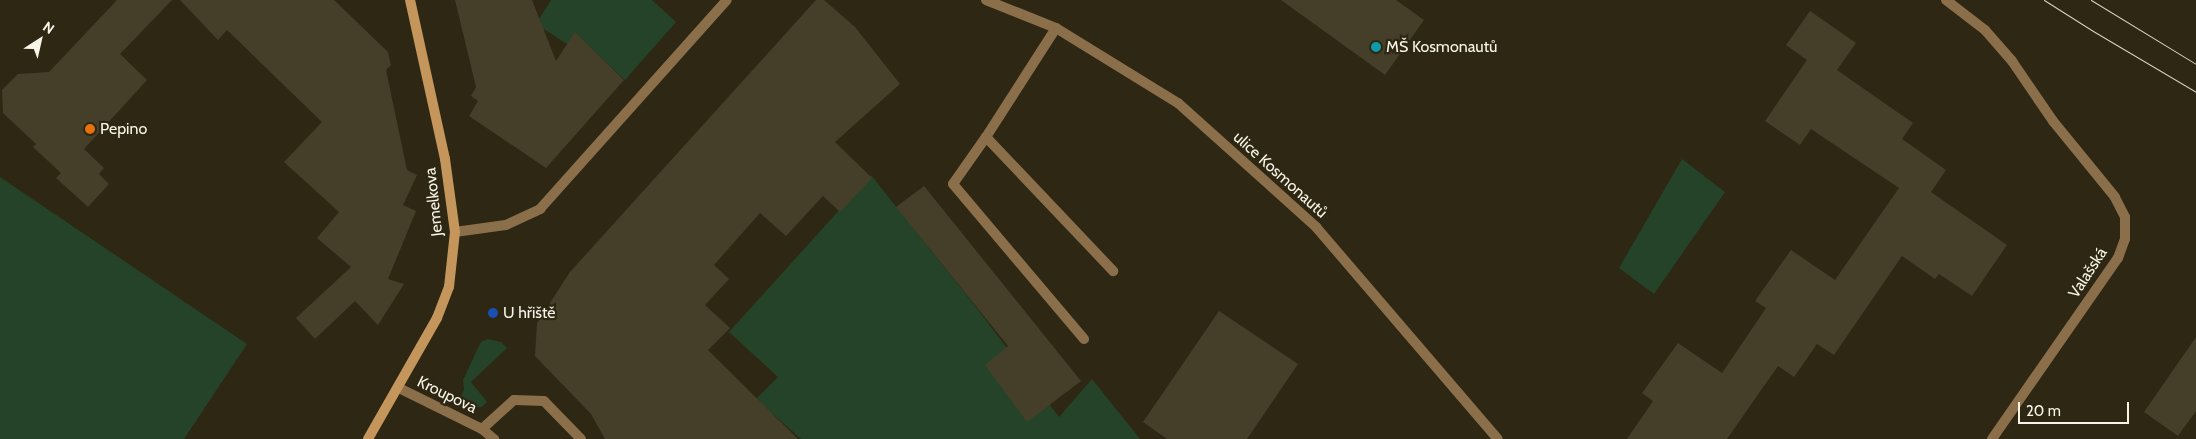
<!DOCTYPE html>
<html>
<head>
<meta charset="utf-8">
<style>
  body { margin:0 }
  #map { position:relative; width:2196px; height:439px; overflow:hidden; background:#2d2713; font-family:Cabin,sans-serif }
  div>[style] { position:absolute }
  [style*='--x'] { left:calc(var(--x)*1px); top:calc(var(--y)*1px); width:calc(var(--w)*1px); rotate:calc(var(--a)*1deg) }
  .green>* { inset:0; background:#254329 }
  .building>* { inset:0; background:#453f2a }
  .lane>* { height:10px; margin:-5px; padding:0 5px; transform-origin:5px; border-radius:5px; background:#8b6e4a }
  .street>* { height:10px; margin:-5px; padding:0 5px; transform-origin:5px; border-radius:5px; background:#8b6e4a }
  .secondary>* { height:10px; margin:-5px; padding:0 5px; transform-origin:5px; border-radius:5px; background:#c5965b }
  .tram>* { height:1px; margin:-0.5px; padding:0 0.5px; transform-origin:0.5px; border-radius:0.5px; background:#d7d4c6 }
  .dots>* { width:14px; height:14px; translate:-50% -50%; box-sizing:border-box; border:2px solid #2d2713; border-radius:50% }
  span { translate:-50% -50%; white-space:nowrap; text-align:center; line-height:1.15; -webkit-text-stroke:4.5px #2d2713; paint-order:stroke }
  .poi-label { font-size:16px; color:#f8f5e8 }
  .left { translate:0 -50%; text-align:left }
  .street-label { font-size:16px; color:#f8f5e8 }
  .north { position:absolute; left:15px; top:15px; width:50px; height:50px; -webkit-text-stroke:4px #2d2713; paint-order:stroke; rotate:35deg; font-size:14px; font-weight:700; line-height:20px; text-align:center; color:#f8f5e8 }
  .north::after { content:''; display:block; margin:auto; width:18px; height:22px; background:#f8f5e8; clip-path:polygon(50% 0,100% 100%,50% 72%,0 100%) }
  .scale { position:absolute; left:2018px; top:402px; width:111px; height:22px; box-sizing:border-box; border:2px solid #f8f5e8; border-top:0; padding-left:6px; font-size:15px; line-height:18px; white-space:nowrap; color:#f8f5e8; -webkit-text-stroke:4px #2d2713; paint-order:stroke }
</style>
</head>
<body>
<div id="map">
  <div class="green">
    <i style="clip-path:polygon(551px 0,652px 0,676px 22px,625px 80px,576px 34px,567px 44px,536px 24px)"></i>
    <i style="clip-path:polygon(1682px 159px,1725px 192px,1654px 294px,1619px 268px)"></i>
    <i style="clip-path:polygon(871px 175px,979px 311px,1059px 417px,1092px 379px,1140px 439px,801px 439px,756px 399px,778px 377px,729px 332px)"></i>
    <i style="clip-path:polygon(0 177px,247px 344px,184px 439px,0 439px)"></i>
    <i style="clip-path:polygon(488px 339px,501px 342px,507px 348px,471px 382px,487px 402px,482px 407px,477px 407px,460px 397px,464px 390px,463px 380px,477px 350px,481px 342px)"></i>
  </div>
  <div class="building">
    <i style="clip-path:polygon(117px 0,172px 0,120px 54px,147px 80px,84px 149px,104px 168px,99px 174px,109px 184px,88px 207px,56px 178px,61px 173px,33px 147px,36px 144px,3px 113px,2px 90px,18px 74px,49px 72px)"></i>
    <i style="clip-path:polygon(180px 0,334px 0,388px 52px,391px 65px,386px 70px,407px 170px,417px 175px,403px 205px,416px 211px,388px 279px,404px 284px,378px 325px,355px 301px,315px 339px,296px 318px,351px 267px,317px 238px,339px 212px,284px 162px,322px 122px,227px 30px,218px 40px)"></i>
    <i style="clip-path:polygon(455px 0,532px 0,556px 61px,575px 32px,624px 80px,546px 168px,469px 116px,478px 101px,471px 96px,476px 87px)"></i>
    <i style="clip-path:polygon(816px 0,824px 0,855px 27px,900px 84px,835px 142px,872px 178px,840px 212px,823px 196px,786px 236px,760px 213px,714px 265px,729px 279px,705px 305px,730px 328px,708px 350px,798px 439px,605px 439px,591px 414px,535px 356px,537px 323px,570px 272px)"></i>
    <i style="clip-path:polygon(1281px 0,1396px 0,1424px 20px,1385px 75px)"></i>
    <i style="clip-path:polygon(1810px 11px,1856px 43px,1837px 70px,1913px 123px,1902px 139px,1946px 170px,1931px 192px,2007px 245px,1972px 296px,1939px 274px,1935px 279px,1902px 256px,1834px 355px,1817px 344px,1794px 377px,1778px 366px,1727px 439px,1627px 439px,1653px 401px,1642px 393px,1678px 343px,1722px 373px,1766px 308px,1755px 301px,1791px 250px,1835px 280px,1899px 188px,1811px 129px,1800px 145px,1765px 121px,1807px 60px,1786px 45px)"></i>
    <i style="clip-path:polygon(924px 186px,1081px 381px,1027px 422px,985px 365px,1008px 346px,896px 207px)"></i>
    <i style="clip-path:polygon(1219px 311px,1298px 364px,1247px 439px,1167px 439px,1143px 422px)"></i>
    <i style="clip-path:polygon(2196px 337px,2196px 411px,2178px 436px,2144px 412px)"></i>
  </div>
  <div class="lane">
    <i style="--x:1946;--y:0;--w:49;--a:37.6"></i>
    <i style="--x:1985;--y:30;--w:41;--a:48.9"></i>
    <i style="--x:2012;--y:61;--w:73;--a:55.7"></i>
    <i style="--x:1056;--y:28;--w:130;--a:122.7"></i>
    <i style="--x:986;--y:137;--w:185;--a:46.5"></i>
    <i style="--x:986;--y:137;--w:57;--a:125.1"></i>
    <i style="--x:953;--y:184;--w:203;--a:49.8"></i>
  </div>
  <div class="street">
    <i style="--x:986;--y:0;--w:75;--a:21.8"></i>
    <i style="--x:1056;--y:28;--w:143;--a:31.6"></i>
    <i style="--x:1178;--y:103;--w:186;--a:41.9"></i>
    <i style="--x:1316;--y:227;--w:279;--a:49.4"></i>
    <i style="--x:455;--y:232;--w:51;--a:-7.8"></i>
    <i style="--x:506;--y:225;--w:38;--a:-25"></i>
    <i style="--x:540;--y:209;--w:280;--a:-48.2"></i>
    <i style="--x:399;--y:388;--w:93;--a:26.3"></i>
    <i style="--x:482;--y:429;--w:16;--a:40"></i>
    <i style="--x:482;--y:429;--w:43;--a:-42.2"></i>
    <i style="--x:514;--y:400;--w:30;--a:2"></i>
    <i style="--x:544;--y:401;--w:53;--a:45.8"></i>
    <i style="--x:1992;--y:439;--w:221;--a:-55.2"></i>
    <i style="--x:2118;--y:258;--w:20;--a:-70"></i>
    <i style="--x:2125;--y:239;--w:22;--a:-90"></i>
    <i style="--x:2125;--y:217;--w:22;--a:-117"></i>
    <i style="--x:2115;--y:197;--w:98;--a:-129.2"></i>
  </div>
  <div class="secondary">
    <i style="--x:368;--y:439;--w:139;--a:-60.3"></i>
    <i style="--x:437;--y:318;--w:33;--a:-69"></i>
    <i style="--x:449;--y:287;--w:55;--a:-83.8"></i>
    <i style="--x:455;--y:232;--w:74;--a:-97.8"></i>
    <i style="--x:445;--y:159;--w:163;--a:-102.4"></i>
  </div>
  <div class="tram">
    <i style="--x:2044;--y:0;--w:58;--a:32.3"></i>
    <i style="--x:2093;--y:31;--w:120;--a:30.6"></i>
    <i style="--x:2091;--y:0;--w:123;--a:31.4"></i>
  </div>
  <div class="dots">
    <i style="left:1376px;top:47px;background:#0f9aa8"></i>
    <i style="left:90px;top:129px;background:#e8710a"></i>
    <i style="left:493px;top:313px;background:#1a4fb4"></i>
  </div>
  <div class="poi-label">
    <span class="left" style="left:1386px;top:47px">MŠ Kosmonautů</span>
    <span class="left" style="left:100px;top:129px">Pepino</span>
    <span class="left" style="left:503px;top:313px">U hřiště</span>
  </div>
  <div class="street-label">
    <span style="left:1280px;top:175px;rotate:42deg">ulice Kosmonautů</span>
    <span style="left:434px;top:202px;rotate:-96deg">Jemelkova</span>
    <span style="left:2088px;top:273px;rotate:-57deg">Valašská</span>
    <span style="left:447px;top:395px;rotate:26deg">Kroupova</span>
  </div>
  <div class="north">N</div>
  <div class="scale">20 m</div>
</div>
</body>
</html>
